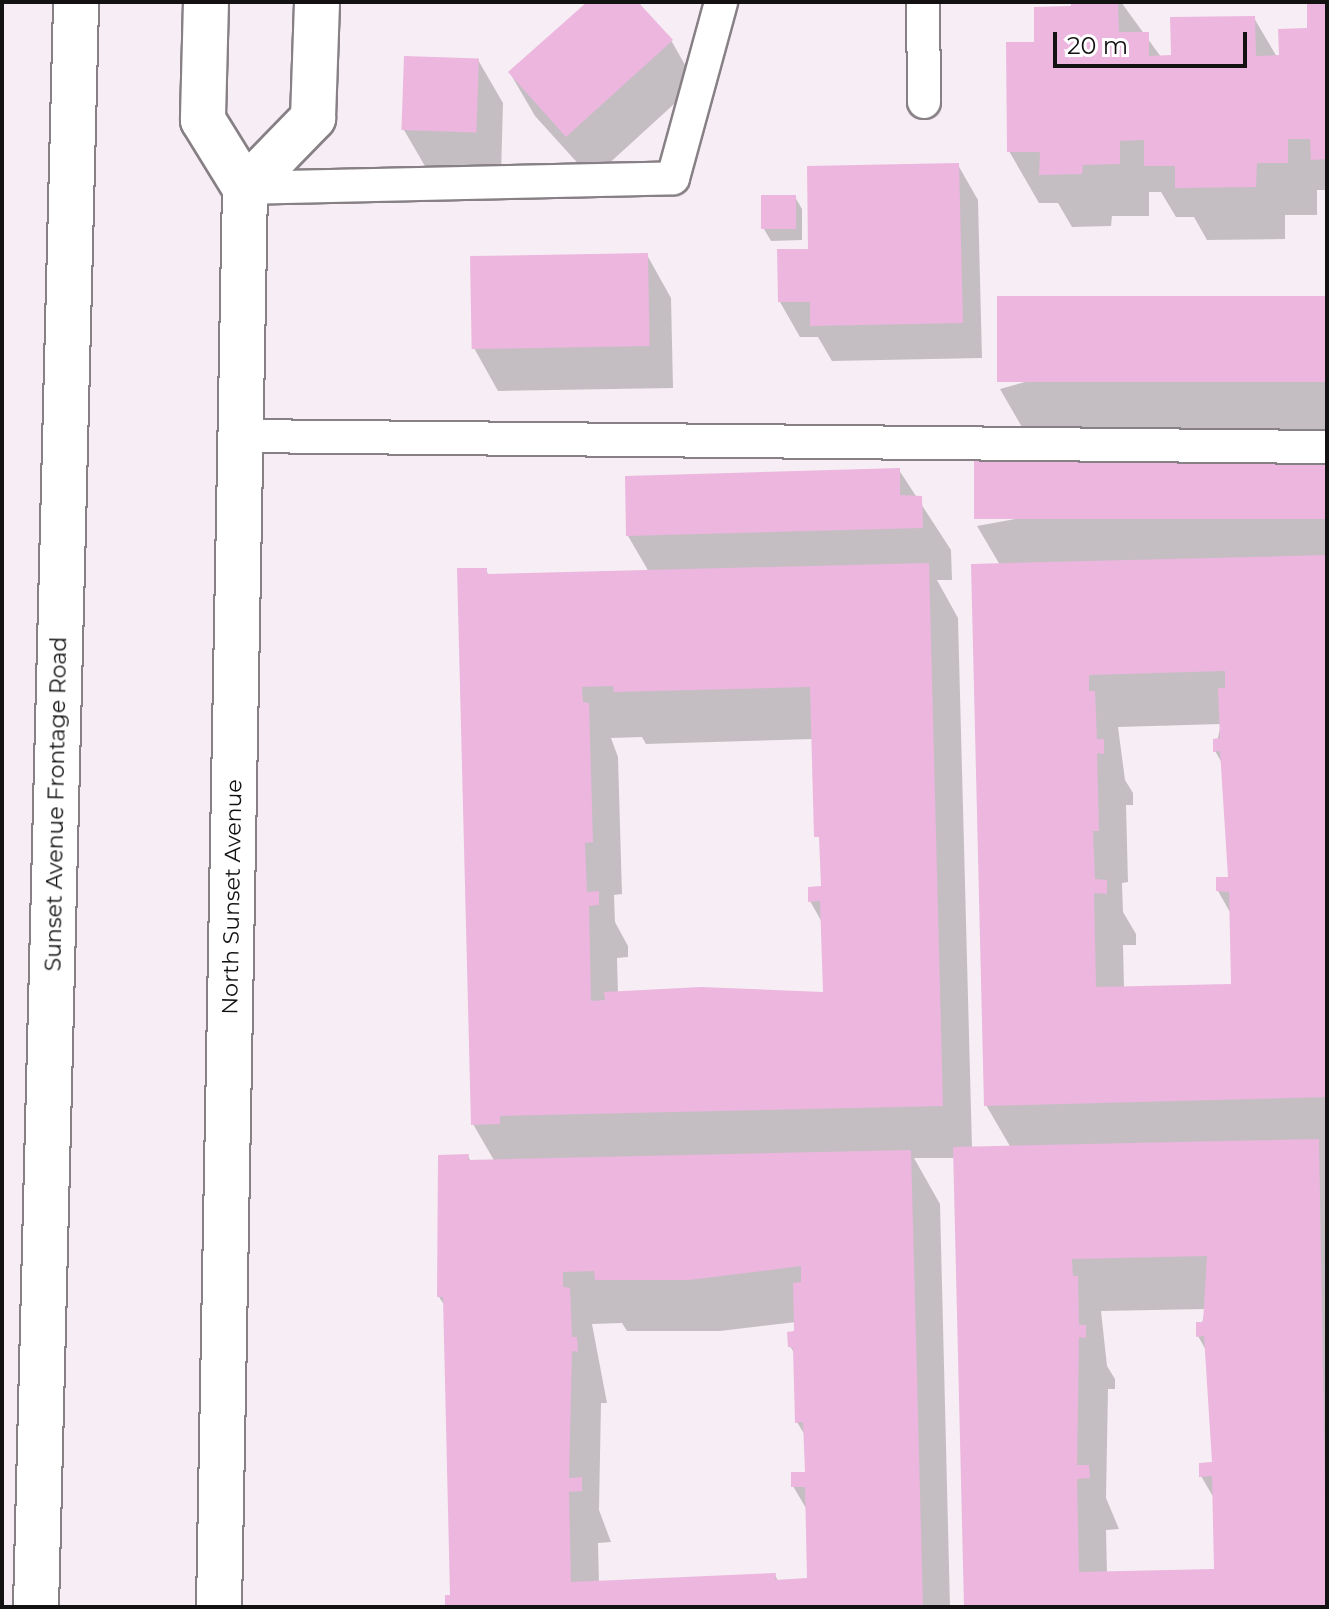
<!DOCTYPE html>
<html>
<head>
<meta charset="utf-8">
<style>
  body { margin:0 }
  #map { position:relative; width:1329px; height:1609px; overflow:hidden; background:#f6eef4; font-family:Montserrat,sans-serif }
  div>[style] { position:absolute }
  [style*='--x'] { left:calc(var(--x)*1px); top:calc(var(--y)*1px); width:calc(var(--w)*1px); rotate:calc(var(--a)*1deg) }
  .shadow>* { inset:0; background:#0003 }
  .building>* { inset:0; background:#ecb6de; transform-origin:0 0 }
  .roads { filter:drop-shadow(2px 0 #878085) drop-shadow(-2px 0 #878085) drop-shadow(0 2px #878085) drop-shadow(0 -2px #878085) }
  .lane>* { height:32px; margin:-16px; padding:0 16px; transform-origin:16px; border-radius:16px; background:#fff }
  .street>* { height:44px; margin:-22px; padding:0 22px; transform-origin:22px; border-radius:22px; background:#fff }
  .primary>* { height:44px; margin:-22px; padding:0 22px; transform-origin:22px; border-radius:22px; background:#fff }
  span { translate:-50% -50%; white-space:nowrap; text-align:center; line-height:1.15; -webkit-text-stroke:6px #fff; paint-order:stroke }
  .street-label { font-size:22px; color:#131112 }
  .frame { position:absolute; inset:0; border:4px solid #131112; pointer-events:none }
  .scale { position:absolute; left:1053px; top:32px; width:194px; height:36px; box-sizing:border-box; border:4px solid #131112; border-top:0; padding-left:10px; font-size:24px; line-height:28px; white-space:nowrap; color:#131112; -webkit-text-stroke:6px #fff; paint-order:stroke }
</style>
</head>
<body>
<div id="map">
  <div class="shadow">
    <i style="clip-path:polygon(590px 2px,635px 2px,672px 42px,696px 84px,592px 179px,535px 116px,510px 73px)"></i>
    <i style="clip-path:polygon(1073px 2px,1121px 2px,1161px 57px,1173px 57px,1254px 18px,1277px 57px,1309px 30px,1309px 2px,1327px 2px,1327px 190px,1317px 190px,1317px 215px,1285px 215px,1285px 239px,1207px 240px,1194px 217px,1176px 217px,1161px 192px,1149px 192px,1149px 216px,1112px 216px,1111px 226px,1072px 227px,1058px 203px,1039px 203px,1009px 151px,1036px 44px,1073px 8px)"></i>
    <i style="clip-path:polygon(478px 60px,503px 103px,501px 175px,429px 173px,404px 130px)"></i>
    <i style="clip-path:polygon(958px 165px,978px 200px,982px 358px,832px 361px,818px 337px,800px 337px,780px 302px)"></i>
    <i style="clip-path:polygon(795px 197px,802px 209px,802px 240px,771px 241px,764px 229px)"></i>
    <i style="clip-path:polygon(647px 255px,671px 298px,673px 388px,498px 391px,474px 348px)"></i>
    <i style="clip-path:polygon(1327px 298px,1327px 434px,1030px 441px,1000px 389px)"></i>
    <i style="clip-path:polygon(evenodd,1327px 462px,1327px 1607px,966px 1607px,955px 1158px,914px 1158px,940px 1204px,950px 1607px,448px 1607px,452px 1597px,445px 1306px,439px 1297px,468px 1156px,471px 1162px,495px 1162px,473px 1124px,486px 570px,489px 576px,649px 572px,628px 536px,899px 470px,951px 550px,952px 580px,937px 580px,958px 618px,972px 1148px,1011px 1148px,986px 1105px,1000px 565px,977px 526px,1327px 462px,1221px 724px,1215px 751px,1222px 763px,1231px 878px,1218px 891px,1231px 914px,1233px 986px,1124px 988px,1123px 945px,1136px 945px,1136px 934px,1123px 912px,1122px 883px,1128px 882px,1126px 805px,1133px 805px,1133px 793px,1125px 780px,1118px 727px,1221px 724px,1327px 462px,642px 737px,646px 744px,813px 739px,823px 888px,810px 901px,823px 924px,825px 994px,618px 994px,617px 958px,628px 957px,628px 946px,615px 922px,614px 895px,622px 894px,618px 757px,611px 738px,642px 737px,1327px 462px,1206px 1309px,1198px 1336px,1207px 1352px,1214px 1464px,1201px 1476px,1215px 1500px,1216px 1571px,1107px 1574px,1106px 1530px,1119px 1529px,1106px 1498px,1108px 1389px,1115px 1389px,1115px 1379px,1107px 1366px,1101px 1311px,1206px 1309px,1327px 462px,796px 1322px,790px 1346px,796px 1356px,797px 1422px,806px 1437px,807px 1474px,793px 1486px,807px 1510px,809px 1580px,778px 1581px,775px 1575px,599px 1583px,598px 1543px,611px 1542px,599px 1510px,601px 1403px,607px 1403px,592px 1324px,622px 1323px,627px 1331px,720px 1331px,796px 1322px)"></i>
  </div>
  <div class="building">
    <i style="clip-path:polygon(587px 2px,638px 2px,673px 40px,566px 137px,508px 72px)"></i>
    <i style="clip-path:polygon(1071px 2px,1118px 2px,1119px 32px,1149px 32px,1149px 56px,1171px 55px,1170px 17px,1255px 16px,1256px 56px,1279px 55px,1278px 29px,1307px 28px,1307px 2px,1327px 2px,1327px 159px,1311px 160px,1310px 139px,1288px 139px,1288px 163px,1257px 163px,1256px 187px,1175px 188px,1175px 166px,1144px 166px,1144px 140px,1120px 141px,1120px 164px,1083px 165px,1082px 174px,1039px 175px,1040px 152px,1007px 152px,1006px 42px,1034px 42px,1034px 7px,1071px 6px)"></i>
    <i style="left:404px;top:56px;width:75px;height:74px;rotate:2deg"></i>
    <i style="clip-path:polygon(959px 163px,963px 323px,810px 326px,810px 302px,778px 302px,777px 249px,808px 249px,807px 166px)"></i>
    <i style="left:761px;top:195px;width:35px;height:34px"></i>
    <i style="left:648px;top:253px;width:93px;height:178px;rotate:89deg"></i>
    <i style="left:1327px;top:296px;width:86px;height:330px;rotate:90deg"></i>
    <i style="left:1327px;top:460px;width:59px;height:353px;rotate:90deg"></i>
    <i style="clip-path:polygon(900px 468px,900px 495px,922px 496px,923px 528px,626px 536px,625px 476px)"></i>
    <i style="clip-path:polygon(evenodd,1327px 555px,1327px 1097px,984px 1106px,971px 564px,1327px 555px,1225px 671px,1225px 688px,1218px 688px,1220px 738px,1213px 739px,1213px 752px,1220px 751px,1228px 877px,1216px 877px,1216px 891px,1229px 892px,1231px 984px,1096px 987px,1094px 893px,1107px 894px,1107px 880px,1095px 879px,1093px 831px,1099px 831px,1097px 753px,1104px 754px,1104px 739px,1097px 739px,1095px 691px,1089px 691px,1089px 675px,1225px 671px)"></i>
    <i style="clip-path:polygon(evenodd,929px 563px,943px 1106px,500px 1116px,500px 1124px,471px 1125px,457px 568px,487px 568px,487px 574px,929px 563px,613px 686px,614px 692px,810px 687px,814px 837px,819px 837px,821px 886px,808px 887px,808px 902px,820px 901px,823px 992px,701px 987px,604px 992px,605px 1000px,591px 1001px,589px 906px,599px 905px,599px 891px,587px 892px,585px 843px,593px 842px,589px 703px,583px 702px,582px 687px,613px 686px)"></i>
    <i style="clip-path:polygon(evenodd,1319px 1139px,1327px 1607px,964px 1607px,953px 1147px,1319px 1139px,1207px 1256px,1203px 1322px,1196px 1322px,1196px 1337px,1204px 1336px,1212px 1462px,1199px 1463px,1199px 1477px,1212px 1476px,1214px 1569px,1079px 1572px,1077px 1479px,1090px 1478px,1089px 1465px,1077px 1465px,1079px 1337px,1086px 1338px,1086px 1325px,1079px 1325px,1078px 1276px,1073px 1276px,1072px 1259px,1207px 1256px)"></i>
    <i style="clip-path:polygon(evenodd,911px 1150px,923px 1607px,445px 1607px,445px 1595px,450px 1595px,443px 1297px,437px 1297px,438px 1155px,469px 1154px,468px 1160px,911px 1150px,801px 1266px,801px 1282px,793px 1283px,794px 1331px,787px 1332px,788px 1347px,793px 1348px,795px 1423px,803px 1422px,805px 1472px,791px 1472px,791px 1487px,805px 1487px,807px 1578px,775px 1580px,776px 1573px,571px 1582px,569px 1492px,582px 1491px,582px 1477px,569px 1478px,572px 1351px,578px 1352px,577px 1337px,572px 1337px,570px 1288px,563px 1287px,563px 1272px,594px 1271px,595px 1280px,689px 1280px,801px 1266px)"></i>
  </div>
  <div class="roads">
    <div class="lane">
      <i style="--x:923;--y:2;--w:100;--a:89.4"></i>
      <i style="--x:245;--y:188;--w:428;--a:-1.3"></i>
      <i style="--x:673;--y:178;--w:182;--a:-74.7"></i>
      <i style="--x:240;--y:436;--w:1087;--a:0.58"></i>
    </div>
    <div class="street">
      <i style="--x:36;--y:1607;--w:1605;--a:-88.57"></i>
    </div>
    <div class="primary">
      <i style="--x:206;--y:2;--w:118;--a:91.5"></i>
      <i style="--x:203;--y:120;--w:80;--a:58.3"></i>
      <i style="--x:245;--y:188;--w:1419;--a:91.05"></i>
      <i style="--x:245;--y:188;--w:98;--a:-45.8"></i>
      <i style="--x:313;--y:118;--w:116;--a:-88"></i>
    </div>
  </div>
  <div class="street-label">
    <span style="left:56px;top:804px;rotate:-89deg">Sunset Avenue Frontage Road</span>
    <span style="left:232px;top:897px;rotate:-89deg">North Sunset Avenue</span>
  </div>
  <div class="frame"></div>
  <div class="scale">20 m</div>
</div>
</body>
</html>
